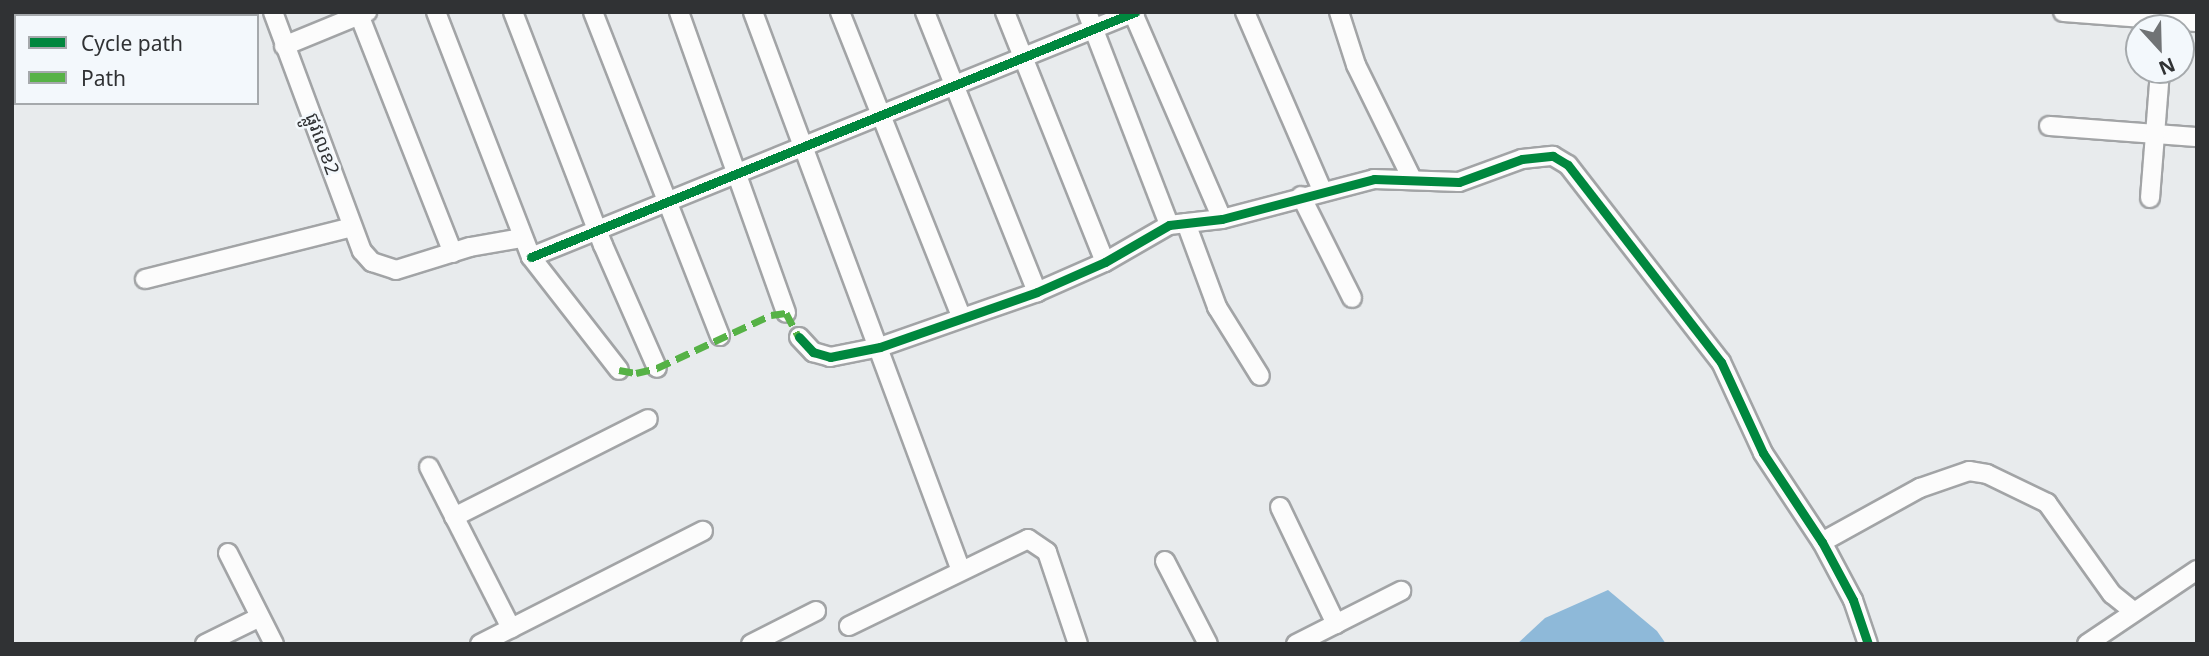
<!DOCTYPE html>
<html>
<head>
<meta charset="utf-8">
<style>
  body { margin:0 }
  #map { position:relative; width:2209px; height:656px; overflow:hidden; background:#e8ebed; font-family:Georgia,"Noto Sans Khmer",serif }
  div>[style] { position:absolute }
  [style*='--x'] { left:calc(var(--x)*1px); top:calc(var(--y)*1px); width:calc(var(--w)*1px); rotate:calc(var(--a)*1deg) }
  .water>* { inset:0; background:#8eb9d9 }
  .roads { filter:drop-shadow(2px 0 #a2a4a6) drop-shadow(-2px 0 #a2a4a6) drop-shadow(0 2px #a2a4a6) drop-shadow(0 -2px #a2a4a6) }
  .street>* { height:18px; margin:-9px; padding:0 9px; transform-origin:9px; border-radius:9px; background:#fcfcfc }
  .quiet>* { height:7px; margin-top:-3.5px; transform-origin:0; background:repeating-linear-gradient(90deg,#56b246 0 14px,transparent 0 21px) }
  .cycleway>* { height:9px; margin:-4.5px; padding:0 4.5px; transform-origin:4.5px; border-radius:4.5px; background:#00873e }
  span { translate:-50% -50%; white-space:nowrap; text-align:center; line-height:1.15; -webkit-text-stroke:5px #f3f8fc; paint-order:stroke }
  .street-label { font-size:19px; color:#303234 }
  .frame { position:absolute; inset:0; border:14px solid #303234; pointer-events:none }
  .legend { position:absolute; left:14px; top:14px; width:245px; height:91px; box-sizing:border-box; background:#f3f8fc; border:2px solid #a5a9ac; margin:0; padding:9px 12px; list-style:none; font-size:21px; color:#303234 }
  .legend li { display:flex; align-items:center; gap:14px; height:35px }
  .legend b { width:35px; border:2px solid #a5a9ac }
  .north { position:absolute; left:2125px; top:14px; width:70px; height:70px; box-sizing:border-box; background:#f3f8fc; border:2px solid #a5a9ac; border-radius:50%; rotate:158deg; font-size:19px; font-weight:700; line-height:28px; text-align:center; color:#303234 }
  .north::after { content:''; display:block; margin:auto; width:24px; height:32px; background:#707375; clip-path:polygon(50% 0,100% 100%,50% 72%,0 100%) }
</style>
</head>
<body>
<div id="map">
  <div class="water">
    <i style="clip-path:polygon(1608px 590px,1657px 631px,1666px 644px,1517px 644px,1545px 618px)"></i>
  </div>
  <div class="roads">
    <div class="street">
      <i style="--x:273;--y:12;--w:255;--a:69.6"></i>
      <i style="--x:362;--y:251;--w:15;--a:48"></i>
      <i style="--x:372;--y:262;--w:25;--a:18"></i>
      <i style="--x:396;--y:270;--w:77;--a:-17.3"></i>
      <i style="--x:470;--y:247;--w:53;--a:-9.8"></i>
      <i style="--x:358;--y:12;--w:259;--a:68.5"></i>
      <i style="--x:436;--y:12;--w:263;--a:68.8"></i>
      <i style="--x:531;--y:257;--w:143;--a:52.1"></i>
      <i style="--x:513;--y:12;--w:250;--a:68.9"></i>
      <i style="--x:603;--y:245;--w:134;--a:66.3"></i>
      <i style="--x:593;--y:12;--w:348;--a:68.6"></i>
      <i style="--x:679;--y:12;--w:319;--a:70.4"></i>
      <i style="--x:753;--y:12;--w:593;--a:69.58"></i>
      <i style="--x:840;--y:12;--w:329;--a:68.3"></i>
      <i style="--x:925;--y:12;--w:302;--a:68.2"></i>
      <i style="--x:1005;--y:12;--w:269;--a:68.2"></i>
      <i style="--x:1087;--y:12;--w:228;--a:68.9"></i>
      <i style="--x:1245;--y:12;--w:194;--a:66.6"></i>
      <i style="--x:1339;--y:12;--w:56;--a:72.2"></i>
      <i style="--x:1356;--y:65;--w:125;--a:63.8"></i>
      <i style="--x:2063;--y:12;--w:134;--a:4.3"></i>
      <i style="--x:1133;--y:13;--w:224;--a:66.6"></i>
      <i style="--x:284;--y:46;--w:90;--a:-22.3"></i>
      <i style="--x:2049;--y:126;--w:148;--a:4.3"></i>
      <i style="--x:1301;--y:196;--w:114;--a:63.4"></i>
      <i style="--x:2150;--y:198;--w:128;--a:-85.5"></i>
      <i style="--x:1186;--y:223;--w:90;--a:69.7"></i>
      <i style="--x:1217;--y:307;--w:81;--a:58.1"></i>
      <i style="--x:531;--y:257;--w:652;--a:-22.08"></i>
      <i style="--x:145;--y:279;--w:213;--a:-14.1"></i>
      <i style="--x:799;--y:337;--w:21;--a:47"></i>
      <i style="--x:813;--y:352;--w:18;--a:16"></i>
      <i style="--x:830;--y:357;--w:51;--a:-11.3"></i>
      <i style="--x:880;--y:347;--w:166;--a:-19.3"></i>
      <i style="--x:1037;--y:292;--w:74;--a:-23.8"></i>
      <i style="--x:1105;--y:262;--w:74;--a:-30"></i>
      <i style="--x:1169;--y:225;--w:53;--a:-6.5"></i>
      <i style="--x:1222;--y:219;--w:157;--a:-14.7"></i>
      <i style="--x:1374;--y:179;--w:85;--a:2"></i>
      <i style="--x:1459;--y:182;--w:67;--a:-20.1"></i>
      <i style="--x:1522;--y:159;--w:31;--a:-6"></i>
      <i style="--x:1553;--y:156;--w:17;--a:31"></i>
      <i style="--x:1568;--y:165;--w:249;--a:52.2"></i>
      <i style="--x:1721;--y:362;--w:100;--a:65.2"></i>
      <i style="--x:1763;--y:453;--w:107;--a:56.5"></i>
      <i style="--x:1822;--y:542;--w:66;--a:61.9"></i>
      <i style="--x:1853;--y:600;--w:46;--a:71.2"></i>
      <i style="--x:429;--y:467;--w:181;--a:63"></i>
      <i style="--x:1280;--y:507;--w:130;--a:64.4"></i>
      <i style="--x:454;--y:517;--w:217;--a:-26.8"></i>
      <i style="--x:1822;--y:542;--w:112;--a:-28.9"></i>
      <i style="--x:1920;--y:488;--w:52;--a:-19.1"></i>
      <i style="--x:1969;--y:471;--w:18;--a:9"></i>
      <i style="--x:1987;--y:474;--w:67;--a:25.8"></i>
      <i style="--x:2047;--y:503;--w:112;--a:54.5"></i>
      <i style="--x:2112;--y:594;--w:26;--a:39"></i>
      <i style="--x:228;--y:553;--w:102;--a:63.2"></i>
      <i style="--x:1165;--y:561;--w:93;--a:62.6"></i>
      <i style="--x:849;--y:626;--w:199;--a:-25.9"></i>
      <i style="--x:1028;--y:539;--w:23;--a:34"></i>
      <i style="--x:1047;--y:552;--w:97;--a:71.4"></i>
      <i style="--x:205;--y:644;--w:61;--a:-26.1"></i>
      <i style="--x:480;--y:644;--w:250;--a:-26.9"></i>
      <i style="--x:751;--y:644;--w:73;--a:-26.9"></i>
      <i style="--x:1296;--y:644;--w:118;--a:-26.8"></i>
      <i style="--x:2087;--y:644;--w:133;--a:-33.9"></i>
    </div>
  </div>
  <div class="quiet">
    <i style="--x:619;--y:370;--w:17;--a:10"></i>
    <i style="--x:636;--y:373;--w:22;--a:-13"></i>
    <i style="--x:657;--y:368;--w:126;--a:-24.9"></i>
    <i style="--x:771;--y:315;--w:15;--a:-8"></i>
    <i style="--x:786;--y:313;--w:27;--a:62"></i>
  </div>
  <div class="cycleway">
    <i style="--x:531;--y:257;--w:652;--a:-22.08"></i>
    <i style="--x:799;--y:337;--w:21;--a:47"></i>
    <i style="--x:813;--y:352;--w:18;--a:16"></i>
    <i style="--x:830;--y:357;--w:51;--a:-11.3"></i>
    <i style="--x:880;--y:347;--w:166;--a:-19.3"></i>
    <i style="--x:1037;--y:292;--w:74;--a:-23.8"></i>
    <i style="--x:1105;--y:262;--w:74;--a:-30"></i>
    <i style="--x:1169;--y:225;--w:53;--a:-6.5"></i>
    <i style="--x:1222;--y:219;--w:157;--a:-14.7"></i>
    <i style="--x:1374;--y:179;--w:85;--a:2"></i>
    <i style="--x:1459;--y:182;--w:67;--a:-20.1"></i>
    <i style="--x:1522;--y:159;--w:31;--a:-6"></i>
    <i style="--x:1553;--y:156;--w:17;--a:31"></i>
    <i style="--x:1568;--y:165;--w:249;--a:52.2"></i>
    <i style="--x:1721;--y:362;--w:100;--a:65.2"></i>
    <i style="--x:1763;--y:453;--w:107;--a:56.5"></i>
    <i style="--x:1822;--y:542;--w:66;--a:61.9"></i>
    <i style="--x:1853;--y:600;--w:46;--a:71.2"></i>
  </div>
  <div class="street-label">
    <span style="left:322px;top:144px;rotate:70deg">ផ្លូវលេខ2</span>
  </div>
  <div class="frame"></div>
  <ul class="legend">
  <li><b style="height:9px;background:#00873e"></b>Cycle path</li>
  <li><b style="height:9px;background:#56b246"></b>Path</li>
  </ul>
  <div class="north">N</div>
</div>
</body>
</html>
